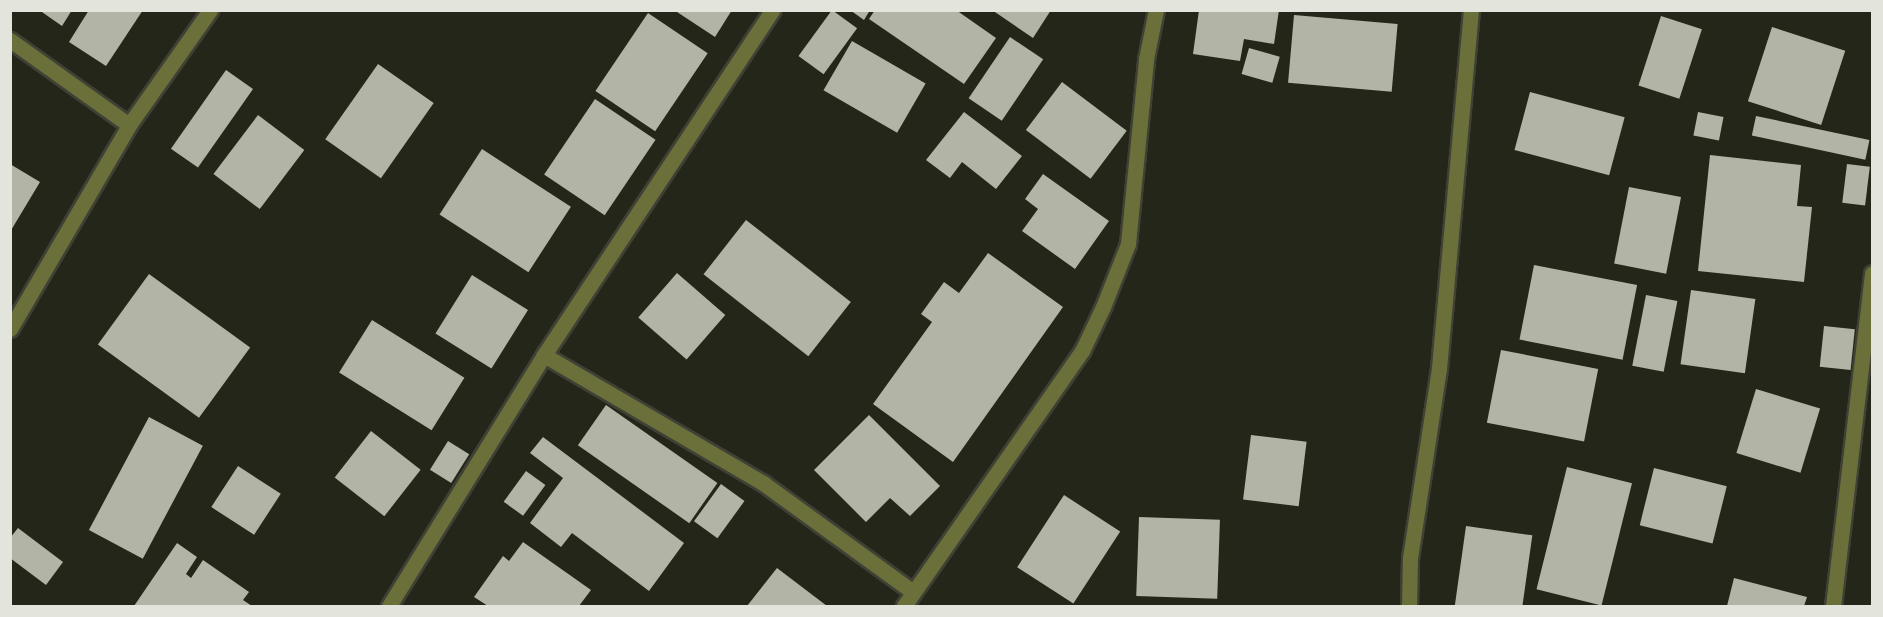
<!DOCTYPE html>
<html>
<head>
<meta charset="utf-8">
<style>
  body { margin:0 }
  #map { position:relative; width:1883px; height:617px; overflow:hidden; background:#25261a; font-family:"Exo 2",sans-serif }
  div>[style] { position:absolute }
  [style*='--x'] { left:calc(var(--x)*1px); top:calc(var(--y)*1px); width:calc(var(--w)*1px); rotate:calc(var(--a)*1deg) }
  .building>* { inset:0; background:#b2b4a5; transform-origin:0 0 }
  .roads { filter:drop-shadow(2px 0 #404135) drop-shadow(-2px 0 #404135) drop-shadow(0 2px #404135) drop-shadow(0 -2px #404135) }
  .minor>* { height:15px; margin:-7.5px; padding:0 7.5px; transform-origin:7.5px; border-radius:7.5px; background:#6b703b }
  span { translate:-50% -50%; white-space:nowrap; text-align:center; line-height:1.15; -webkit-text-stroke:6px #0e0f09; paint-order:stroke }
  .frame { position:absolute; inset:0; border:12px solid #e3e4dc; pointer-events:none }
</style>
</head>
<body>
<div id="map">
  <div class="building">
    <i style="clip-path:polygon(39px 10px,72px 10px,62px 26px)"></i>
    <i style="clip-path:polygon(89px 10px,143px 10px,106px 66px,69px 42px)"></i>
    <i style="clip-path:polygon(674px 10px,732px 10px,715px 37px)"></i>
    <i style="left:832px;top:10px;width:31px;height:57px;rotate:36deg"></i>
    <i style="clip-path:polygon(850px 10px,870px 10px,864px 20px)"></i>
    <i style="clip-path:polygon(875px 10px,956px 10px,996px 38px,964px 84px,869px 19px)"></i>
    <i style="clip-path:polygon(992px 10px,1051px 10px,1033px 38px)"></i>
    <i style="clip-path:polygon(1199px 10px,1279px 10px,1274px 44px,1244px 39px,1240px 61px,1193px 54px)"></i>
    <i style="left:648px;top:13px;width:72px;height:94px;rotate:34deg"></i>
    <i style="left:1294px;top:15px;width:104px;height:68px;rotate:5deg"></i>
    <i style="left:1661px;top:16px;width:43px;height:73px;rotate:18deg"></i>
    <i style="left:1772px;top:27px;width:77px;height:78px;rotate:18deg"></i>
    <i style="left:1010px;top:37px;width:40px;height:74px;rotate:34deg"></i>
    <i style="left:852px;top:41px;width:85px;height:57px;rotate:30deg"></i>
    <i style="left:1249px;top:48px;width:32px;height:27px;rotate:16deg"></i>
    <i style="left:378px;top:64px;width:68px;height:92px;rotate:35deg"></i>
    <i style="left:226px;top:70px;width:33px;height:96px;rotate:35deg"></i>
    <i style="left:1062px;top:82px;width:81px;height:60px;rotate:37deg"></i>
    <i style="left:1530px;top:92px;width:98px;height:60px;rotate:15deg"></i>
    <i style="left:595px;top:99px;width:73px;height:91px;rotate:34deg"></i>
    <i style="clip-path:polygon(964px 112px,1022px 156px,996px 189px,962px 162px,950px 178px,926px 160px)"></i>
    <i style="left:1698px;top:112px;width:26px;height:24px;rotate:11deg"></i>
    <i style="left:258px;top:115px;width:58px;height:74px;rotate:37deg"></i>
    <i style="left:1756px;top:116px;width:116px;height:20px;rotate:12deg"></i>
    <i style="left:482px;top:149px;width:106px;height:78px;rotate:33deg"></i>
    <i style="clip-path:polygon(1710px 155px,1801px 165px,1797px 206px,1812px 207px,1804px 282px,1698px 271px)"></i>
    <i style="clip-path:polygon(10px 164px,40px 182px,10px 232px)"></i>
    <i style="left:1847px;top:164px;width:23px;height:39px;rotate:7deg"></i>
    <i style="clip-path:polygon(1043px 174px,1109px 221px,1075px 269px,1022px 231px,1038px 209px,1025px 199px)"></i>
    <i style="left:1629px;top:187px;width:53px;height:78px;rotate:11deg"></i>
    <i style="left:746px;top:220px;width:133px;height:69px;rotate:38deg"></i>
    <i style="clip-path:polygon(988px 253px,1063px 307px,953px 462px,873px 404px,932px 322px,921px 314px,944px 282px,959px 293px)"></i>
    <i style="left:1534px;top:265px;width:105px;height:76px;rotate:11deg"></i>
    <i style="left:677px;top:273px;width:64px;height:59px;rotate:41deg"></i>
    <i style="left:149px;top:274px;width:125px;height:87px;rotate:36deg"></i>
    <i style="left:472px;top:275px;width:66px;height:69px;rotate:32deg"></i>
    <i style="left:1691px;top:290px;width:65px;height:75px;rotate:8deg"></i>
    <i style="left:1646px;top:295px;width:32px;height:72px;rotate:11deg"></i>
    <i style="left:372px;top:320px;width:109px;height:62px;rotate:32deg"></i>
    <i style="left:1824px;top:326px;width:31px;height:41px;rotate:6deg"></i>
    <i style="left:1501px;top:350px;width:99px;height:74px;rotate:11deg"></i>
    <i style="left:1756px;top:389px;width:67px;height:67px;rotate:17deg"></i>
    <i style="left:606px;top:405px;width:136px;height:49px;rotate:35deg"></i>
    <i style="clip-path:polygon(869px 415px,940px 486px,910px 516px,890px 498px,866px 522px,814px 470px)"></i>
    <i style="left:149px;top:417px;width:61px;height:128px;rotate:28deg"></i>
    <i style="left:371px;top:431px;width:63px;height:59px;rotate:38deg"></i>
    <i style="left:1251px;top:435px;width:56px;height:65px;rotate:7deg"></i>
    <i style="clip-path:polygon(543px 437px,684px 543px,649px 591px,572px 533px,561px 547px,530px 523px,563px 478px,530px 453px)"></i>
    <i style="left:448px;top:441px;width:25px;height:34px;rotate:32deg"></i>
    <i style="left:238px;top:466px;width:51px;height:49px;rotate:33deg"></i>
    <i style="left:1567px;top:467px;width:67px;height:126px;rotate:14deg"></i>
    <i style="left:1654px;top:468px;width:75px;height:59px;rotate:14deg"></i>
    <i style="left:526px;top:471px;width:24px;height:38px;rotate:36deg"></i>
    <i style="left:721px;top:484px;width:29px;height:46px;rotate:36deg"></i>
    <i style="left:1064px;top:495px;width:67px;height:86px;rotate:33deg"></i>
    <i style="left:1139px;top:517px;width:81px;height:79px;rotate:2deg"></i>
    <i style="left:1466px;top:526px;width:67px;height:81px;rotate:8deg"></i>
    <i style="clip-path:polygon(18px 528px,63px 562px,46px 585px,10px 558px,10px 538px)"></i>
    <i style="clip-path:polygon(523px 542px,591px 590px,579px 606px,488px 606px,474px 597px,503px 556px,509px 561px)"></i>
    <i style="clip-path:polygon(177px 543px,197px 557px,186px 574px,191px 578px,203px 560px,249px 592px,243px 600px,252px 606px,134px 606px)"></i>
    <i style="clip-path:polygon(777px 568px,827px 606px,747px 606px)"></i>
    <i style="clip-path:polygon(1734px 578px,1807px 597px,1804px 606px,1727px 606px)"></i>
  </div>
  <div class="roads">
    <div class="minor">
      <i style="--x:10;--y:40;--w:146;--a:35.5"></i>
      <i style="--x:10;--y:329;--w:236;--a:-59.7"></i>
      <i style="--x:129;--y:125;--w:141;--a:-54.8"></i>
      <i style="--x:544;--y:355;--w:254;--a:30.3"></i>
      <i style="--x:763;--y:483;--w:185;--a:36"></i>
      <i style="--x:389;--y:606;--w:295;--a:-58.3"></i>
      <i style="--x:544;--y:355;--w:414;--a:-56.5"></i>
      <i style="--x:904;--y:606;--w:311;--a:-55.1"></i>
      <i style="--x:1082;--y:351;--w:49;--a:-64.5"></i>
      <i style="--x:1103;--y:307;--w:68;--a:-68.4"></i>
      <i style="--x:1128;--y:244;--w:186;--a:-84.4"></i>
      <i style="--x:1146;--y:59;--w:50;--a:-78.5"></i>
      <i style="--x:1409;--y:606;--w:48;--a:-88.8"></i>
      <i style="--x:1410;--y:558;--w:192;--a:-81.3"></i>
      <i style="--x:1439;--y:368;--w:359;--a:-84.9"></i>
      <i style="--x:1833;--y:606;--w:335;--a:-83.3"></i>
    </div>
  </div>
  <div class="frame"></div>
</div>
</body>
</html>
